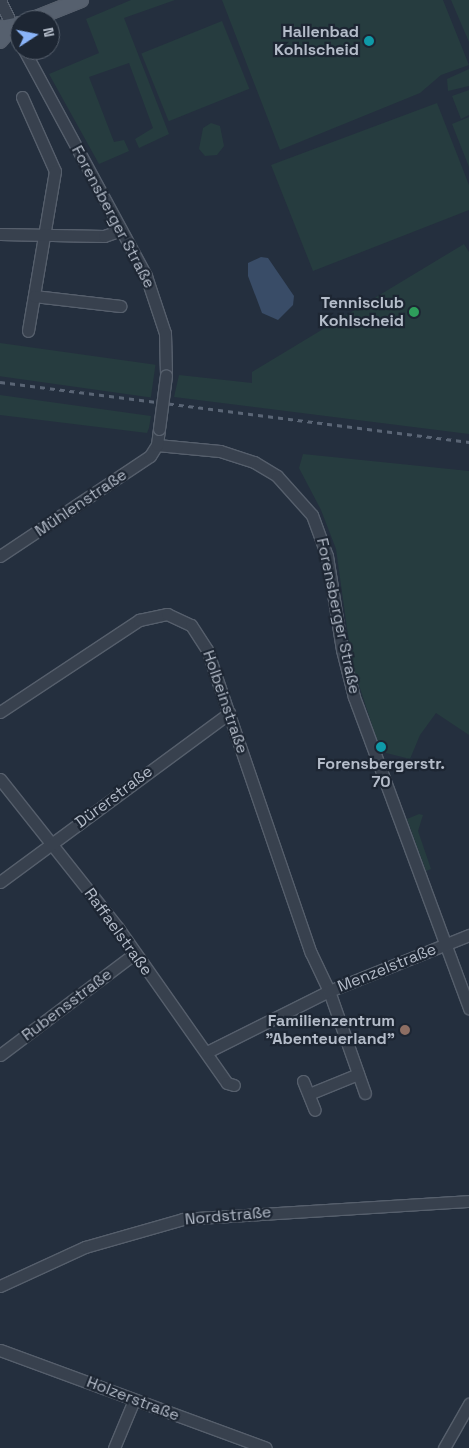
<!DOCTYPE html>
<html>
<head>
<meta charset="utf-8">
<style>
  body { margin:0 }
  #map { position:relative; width:469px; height:1448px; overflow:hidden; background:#242f3e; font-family:"Space Grotesk",sans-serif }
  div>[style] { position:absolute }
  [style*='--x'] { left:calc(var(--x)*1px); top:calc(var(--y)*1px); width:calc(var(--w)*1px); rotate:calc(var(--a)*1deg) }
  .green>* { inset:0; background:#263c3f; transform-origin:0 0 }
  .water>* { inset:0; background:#394c67 }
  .roads { filter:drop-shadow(1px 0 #565f6c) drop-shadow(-1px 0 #565f6c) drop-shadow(0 1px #565f6c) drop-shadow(0 -1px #565f6c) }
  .minor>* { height:11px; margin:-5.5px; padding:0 5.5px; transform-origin:5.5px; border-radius:5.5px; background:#38414e }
  .major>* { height:14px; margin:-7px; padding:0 7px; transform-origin:7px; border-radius:7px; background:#56606e }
  .rail>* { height:3px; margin-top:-1.5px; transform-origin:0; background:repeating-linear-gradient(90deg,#5a6575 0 5px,transparent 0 10px) }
  .bridges { filter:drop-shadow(1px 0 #565f6c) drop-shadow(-1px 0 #565f6c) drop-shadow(0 1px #565f6c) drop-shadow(0 -1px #565f6c) }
  .minor-bridge>* { height:11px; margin:-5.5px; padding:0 5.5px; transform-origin:5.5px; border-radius:5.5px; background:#38414e }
  .dots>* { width:14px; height:14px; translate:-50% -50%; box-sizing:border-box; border:2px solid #1d2633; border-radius:50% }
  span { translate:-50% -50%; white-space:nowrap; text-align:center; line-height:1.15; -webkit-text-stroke:4.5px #1d2633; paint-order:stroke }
  .poi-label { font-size:16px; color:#b4bcc9; font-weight:700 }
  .right { translate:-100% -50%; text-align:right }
  .street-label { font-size:16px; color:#b4bcc9 }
  .north { position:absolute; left:10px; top:10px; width:50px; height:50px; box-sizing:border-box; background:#1d2633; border:1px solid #59626f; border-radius:50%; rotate:79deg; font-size:14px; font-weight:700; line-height:20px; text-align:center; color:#b4bcc9 }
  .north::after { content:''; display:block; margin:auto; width:18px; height:22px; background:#8ab4f8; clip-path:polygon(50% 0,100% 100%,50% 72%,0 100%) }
</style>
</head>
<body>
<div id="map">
  <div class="green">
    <i style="clip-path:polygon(131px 0,175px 0,124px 18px,169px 134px,139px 148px,135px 139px,153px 128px,129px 63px,89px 77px,114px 142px,124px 140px,129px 151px,99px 164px,49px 74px,99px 53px,86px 19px)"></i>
    <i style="clip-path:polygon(222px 0,443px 0,469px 65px,441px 75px,420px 93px,280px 150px)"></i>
    <i style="clip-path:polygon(451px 0,469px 0,469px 42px)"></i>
    <i style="left:222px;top:21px;width:73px;height:87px;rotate:68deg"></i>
    <i style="clip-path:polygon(469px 69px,469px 86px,448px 91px,447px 79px)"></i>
    <i style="clip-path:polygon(469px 90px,469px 115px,461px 119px,452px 96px)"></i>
    <i style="clip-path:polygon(437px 103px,469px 185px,469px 210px,313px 271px,271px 165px)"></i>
    <i style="clip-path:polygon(469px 117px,469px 167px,452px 124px)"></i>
    <i style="clip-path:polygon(211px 123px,220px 126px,224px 146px,217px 155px,205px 156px,199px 149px,203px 128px)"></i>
    <i style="clip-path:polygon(464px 244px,469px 252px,469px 434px,174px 397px,179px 375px,252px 383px,252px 372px)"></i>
    <i style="left:0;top:343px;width:157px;height:33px;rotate:8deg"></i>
    <i style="clip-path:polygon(0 395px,151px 416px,149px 428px,147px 433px,0 415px)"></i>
    <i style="clip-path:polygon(303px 454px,469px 471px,469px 735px,436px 713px,420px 735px,410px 759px,386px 753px,381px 742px,378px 743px,352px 664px,336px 549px,321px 510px,299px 468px)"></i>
    <i style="clip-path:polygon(419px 814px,423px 815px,418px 831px,431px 869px,426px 871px,407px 819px)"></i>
  </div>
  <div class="water">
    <i style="clip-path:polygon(261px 257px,268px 258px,294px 296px,293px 305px,278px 320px,262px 313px,248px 276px,248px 263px)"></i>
  </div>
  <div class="roads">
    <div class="minor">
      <i style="--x:0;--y:0;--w:47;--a:65.1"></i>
      <i style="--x:24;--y:50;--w:257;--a:61.6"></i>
      <i style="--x:146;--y:276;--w:60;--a:71.6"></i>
      <i style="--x:165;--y:333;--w:42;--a:88.6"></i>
      <i style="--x:22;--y:97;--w:81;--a:66"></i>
      <i style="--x:55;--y:171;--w:162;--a:99.6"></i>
      <i style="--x:0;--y:234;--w:104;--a:1.1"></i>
      <i style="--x:104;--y:236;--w:18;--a:-19"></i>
      <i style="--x:34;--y:296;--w:87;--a:6.6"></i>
      <i style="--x:157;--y:445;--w:63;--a:5.4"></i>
      <i style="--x:220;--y:451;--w:36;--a:18"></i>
      <i style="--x:254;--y:462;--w:27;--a:31"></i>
      <i style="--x:277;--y:476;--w:52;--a:48.1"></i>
      <i style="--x:312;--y:515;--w:44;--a:69.9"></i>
      <i style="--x:327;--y:556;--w:95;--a:80.9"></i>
      <i style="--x:342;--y:650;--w:49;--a:75.7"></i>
      <i style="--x:354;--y:697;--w:332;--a:69.7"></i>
      <i style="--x:0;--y:556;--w:180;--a:-33.7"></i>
      <i style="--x:150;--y:456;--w:13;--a:-58"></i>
      <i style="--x:157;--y:445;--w:16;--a:-83"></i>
      <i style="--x:0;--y:712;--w:167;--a:-33.5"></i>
      <i style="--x:139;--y:620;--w:29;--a:-12"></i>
      <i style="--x:167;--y:614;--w:26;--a:25"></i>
      <i style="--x:191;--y:625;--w:30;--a:57"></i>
      <i style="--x:207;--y:650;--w:320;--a:71.1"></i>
      <i style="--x:311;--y:953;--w:42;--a:64.7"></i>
      <i style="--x:329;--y:991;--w:108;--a:70.6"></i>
      <i style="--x:0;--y:779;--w:190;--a:51.6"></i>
      <i style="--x:118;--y:928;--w:189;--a:54.9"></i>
      <i style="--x:227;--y:1083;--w:7;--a:16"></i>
      <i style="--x:0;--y:882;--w:285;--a:-36.4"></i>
      <i style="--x:207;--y:1052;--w:136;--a:-26.6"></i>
      <i style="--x:329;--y:991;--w:151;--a:-21.8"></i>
      <i style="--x:0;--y:1055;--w:168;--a:-37"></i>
      <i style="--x:303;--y:1081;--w:31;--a:68"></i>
      <i style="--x:309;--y:1094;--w:53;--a:-22.2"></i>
      <i style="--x:0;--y:1286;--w:94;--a:-24.6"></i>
      <i style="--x:85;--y:1247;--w:102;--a:-15.9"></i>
      <i style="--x:183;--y:1219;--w:287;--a:-3.6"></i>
      <i style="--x:0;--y:1350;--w:283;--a:20.2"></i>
      <i style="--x:114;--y:1448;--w:52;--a:-67.4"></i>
      <i style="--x:444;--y:1448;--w:51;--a:-60.4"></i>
    </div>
    <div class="major">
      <i style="--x:31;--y:20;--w:54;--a:-21.8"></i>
      <i style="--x:0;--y:28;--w:20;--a:-11"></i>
      <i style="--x:0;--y:41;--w:18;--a:-49"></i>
    </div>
  </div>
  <div class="rail">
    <i style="--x:0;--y:382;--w:473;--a:7.3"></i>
  </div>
  <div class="bridges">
    <div class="minor-bridge">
      <i style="--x:159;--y:429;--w:54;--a:-82.6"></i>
    </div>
  </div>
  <div class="dots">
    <i style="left:369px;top:41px;background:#0f9aa8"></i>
    <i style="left:414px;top:312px;background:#2e9e5b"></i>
    <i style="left:381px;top:747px;background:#0f9aa8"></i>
    <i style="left:405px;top:1030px;background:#8d6e63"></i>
  </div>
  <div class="poi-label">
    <span class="right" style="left:359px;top:41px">Hallenbad<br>Kohlscheid</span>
    <span class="right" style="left:404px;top:312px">Tennisclub<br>Kohlscheid</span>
    <span style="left:381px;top:773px">Forensbergerstr.<br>70</span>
    <span class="right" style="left:395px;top:1030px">Familienzentrum<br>"Abenteuerland"</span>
  </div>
  <div class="street-label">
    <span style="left:113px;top:217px;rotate:62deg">Forensberger Straße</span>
    <span style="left:81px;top:503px;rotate:-34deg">Mühlenstraße</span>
    <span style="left:338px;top:616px;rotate:78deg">Forensberger Straße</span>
    <span style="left:225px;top:702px;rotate:71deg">Holbeinstraße</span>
    <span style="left:114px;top:797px;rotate:-37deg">Dürerstraße</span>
    <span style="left:118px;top:932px;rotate:54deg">Raffaelstraße</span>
    <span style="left:387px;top:968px;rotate:-22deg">Menzelstraße</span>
    <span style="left:67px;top:1005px;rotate:-37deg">Rubensstraße</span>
    <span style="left:228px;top:1216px;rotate:-5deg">Nordstraße</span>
    <span style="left:133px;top:1399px;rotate:21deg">Holzerstraße</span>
  </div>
  <div class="north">N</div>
</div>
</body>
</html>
